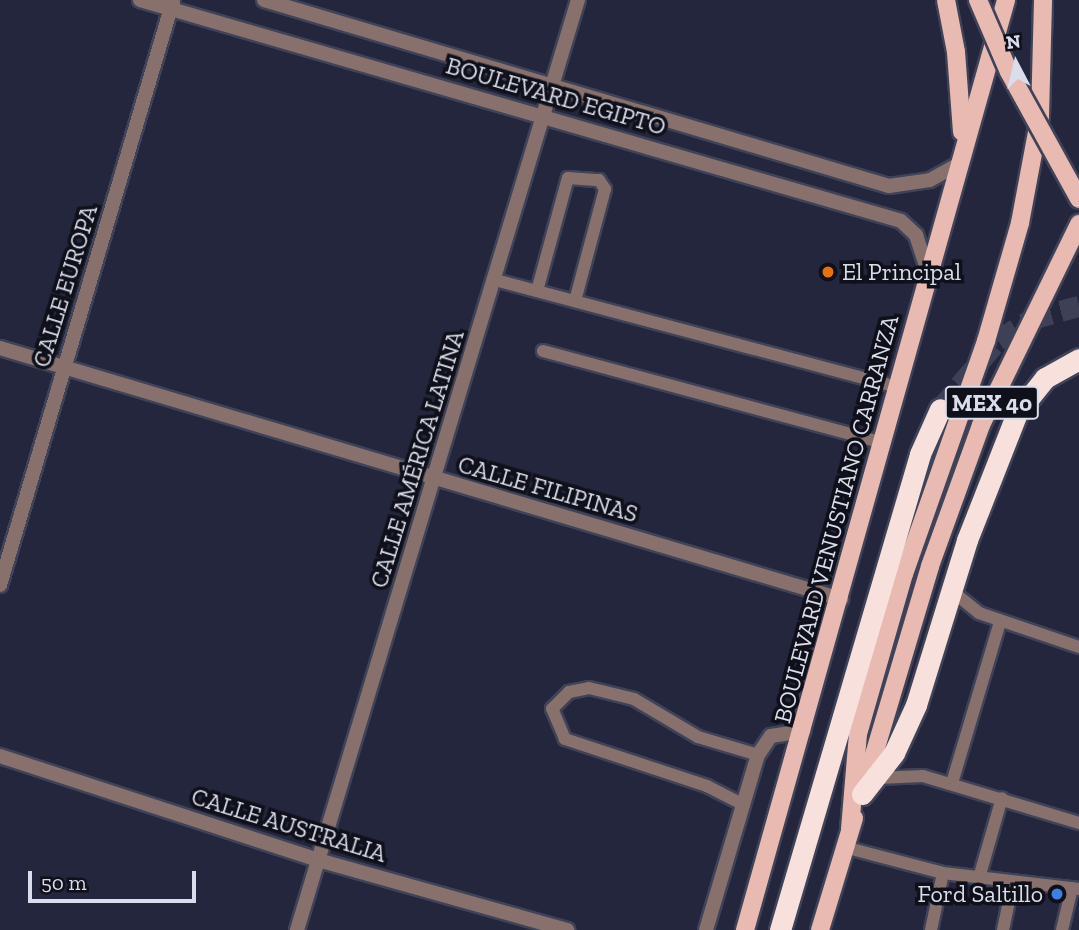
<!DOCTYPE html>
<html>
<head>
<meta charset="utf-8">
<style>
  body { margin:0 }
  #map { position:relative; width:1079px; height:930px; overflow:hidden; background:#23263c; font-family:"Zilla Slab",serif }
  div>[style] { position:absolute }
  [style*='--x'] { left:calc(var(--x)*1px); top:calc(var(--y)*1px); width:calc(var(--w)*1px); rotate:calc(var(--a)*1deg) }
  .highway-tunnel>* { height:21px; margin-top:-10.5px; transform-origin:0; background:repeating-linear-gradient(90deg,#3e4156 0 21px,transparent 0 31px) }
  .roads { filter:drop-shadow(2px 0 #404358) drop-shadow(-2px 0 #404358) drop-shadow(0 2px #404358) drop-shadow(0 -2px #404358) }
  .lane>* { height:12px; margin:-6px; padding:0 6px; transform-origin:6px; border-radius:6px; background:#88716d }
  .street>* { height:14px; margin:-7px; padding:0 7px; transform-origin:7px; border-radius:7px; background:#88716d }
  .primary>* { height:18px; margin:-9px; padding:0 9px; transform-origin:9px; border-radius:9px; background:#e9bab1 }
  .highway>* { height:21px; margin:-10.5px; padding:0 10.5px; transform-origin:10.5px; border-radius:10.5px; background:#f8e0dc }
  .bridges { filter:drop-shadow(2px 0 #404358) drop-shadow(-2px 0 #404358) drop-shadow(0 2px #404358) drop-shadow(0 -2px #404358) }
  .primary-bridge>* { height:18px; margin:-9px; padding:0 9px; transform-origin:9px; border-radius:9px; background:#e9bab1 }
  .dots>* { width:19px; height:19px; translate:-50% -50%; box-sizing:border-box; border:4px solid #0f101a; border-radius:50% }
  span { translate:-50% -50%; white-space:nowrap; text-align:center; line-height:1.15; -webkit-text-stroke:7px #0f101a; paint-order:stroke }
  .shield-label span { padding:2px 5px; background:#0f101a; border:2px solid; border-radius:5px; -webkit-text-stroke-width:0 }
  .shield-label { font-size:23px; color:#daddeb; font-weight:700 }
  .street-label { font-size:24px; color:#daddeb }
  .poi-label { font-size:24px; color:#daddeb }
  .left { translate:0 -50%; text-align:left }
  .right { translate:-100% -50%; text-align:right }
  .north { position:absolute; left:981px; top:28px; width:70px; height:70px; -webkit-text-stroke:5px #0f101a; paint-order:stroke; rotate:353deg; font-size:19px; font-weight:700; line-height:28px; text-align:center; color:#daddeb }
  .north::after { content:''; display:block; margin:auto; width:24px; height:32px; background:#daddeb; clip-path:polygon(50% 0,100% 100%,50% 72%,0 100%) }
  .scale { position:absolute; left:28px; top:871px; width:168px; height:32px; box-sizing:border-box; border:4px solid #daddeb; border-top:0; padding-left:9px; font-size:21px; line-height:24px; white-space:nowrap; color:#daddeb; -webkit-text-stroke:5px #0f101a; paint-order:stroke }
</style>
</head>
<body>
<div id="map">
  <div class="highway-tunnel">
    <i style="--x:940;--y:409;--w:90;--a:-50"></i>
    <i style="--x:998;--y:340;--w:39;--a:-32"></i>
    <i style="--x:1031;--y:319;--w:50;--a:-15.2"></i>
  </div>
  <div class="roads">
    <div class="lane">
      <i style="--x:495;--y:280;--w:417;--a:14.9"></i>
      <i style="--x:537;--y:291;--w:117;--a:-74.7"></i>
      <i style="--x:568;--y:178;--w:31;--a:4"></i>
      <i style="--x:599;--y:180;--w:11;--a:56"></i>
      <i style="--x:605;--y:189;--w:116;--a:105"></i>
      <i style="--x:543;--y:351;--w:352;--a:15.1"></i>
      <i style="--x:952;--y:591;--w:35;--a:39"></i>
      <i style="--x:979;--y:613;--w:106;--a:18.8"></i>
      <i style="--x:878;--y:778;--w:45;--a:-2.5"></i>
      <i style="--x:923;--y:776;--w:163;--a:16.8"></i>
      <i style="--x:952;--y:783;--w:168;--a:-73.4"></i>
      <i style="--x:744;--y:805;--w:42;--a:-152.8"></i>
      <i style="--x:707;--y:786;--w:150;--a:-161.7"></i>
      <i style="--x:565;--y:739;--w:33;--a:-113"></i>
      <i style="--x:552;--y:709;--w:24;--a:-45"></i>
      <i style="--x:569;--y:692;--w:20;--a:-11"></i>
      <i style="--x:589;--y:688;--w:46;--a:13.7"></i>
      <i style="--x:634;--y:699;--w:74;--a:30.7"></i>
      <i style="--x:698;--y:737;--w:63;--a:16.7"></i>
      <i style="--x:844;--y:847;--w:102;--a:14.7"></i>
      <i style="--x:943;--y:873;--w:137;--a:6.7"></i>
      <i style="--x:979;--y:878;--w:83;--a:-74"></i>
      <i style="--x:931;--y:930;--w:58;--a:-78.1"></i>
      <i style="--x:1003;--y:930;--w:49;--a:-78.2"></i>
      <i style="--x:1062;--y:930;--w:43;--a:-76.6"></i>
    </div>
    <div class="street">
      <i style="--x:140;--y:0;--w:792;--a:16.19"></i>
      <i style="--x:901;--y:221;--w:21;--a:43"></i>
      <i style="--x:916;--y:235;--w:40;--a:72"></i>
      <i style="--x:264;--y:0;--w:652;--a:16.57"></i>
      <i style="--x:889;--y:186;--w:41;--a:-8.3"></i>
      <i style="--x:930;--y:180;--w:33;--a:-29"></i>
      <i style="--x:0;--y:348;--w:878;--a:16.62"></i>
      <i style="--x:0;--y:585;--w:609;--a:-73.5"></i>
      <i style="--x:0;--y:756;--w:335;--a:18.1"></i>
      <i style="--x:318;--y:860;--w:259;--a:15.7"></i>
      <i style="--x:297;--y:930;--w:972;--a:-73.19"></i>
      <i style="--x:706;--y:930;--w:183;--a:-73.5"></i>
      <i style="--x:758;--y:755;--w:23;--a:-56"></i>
      <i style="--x:771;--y:736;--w:33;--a:-9"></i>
    </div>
    <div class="primary">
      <i style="--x:946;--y:0;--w:53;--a:79.1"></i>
      <i style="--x:956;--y:52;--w:80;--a:85.7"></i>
      <i style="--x:864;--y:788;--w:232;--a:-73.4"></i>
      <i style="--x:930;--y:566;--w:150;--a:-70.1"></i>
      <i style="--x:981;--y:425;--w:224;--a:-64"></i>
      <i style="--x:850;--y:829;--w:95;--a:-85.2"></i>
      <i style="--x:858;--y:734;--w:166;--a:-74"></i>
      <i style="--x:904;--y:574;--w:247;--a:-70.6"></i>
      <i style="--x:986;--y:341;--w:123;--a:-73.9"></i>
      <i style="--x:1020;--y:223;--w:109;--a:-79.4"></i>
      <i style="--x:1040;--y:116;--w:116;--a:-88.5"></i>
      <i style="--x:745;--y:930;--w:966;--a:-74.32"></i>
      <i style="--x:820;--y:930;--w:117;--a:-73.1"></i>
    </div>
    <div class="highway">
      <i style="--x:862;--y:794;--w:52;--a:-52"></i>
      <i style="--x:894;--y:753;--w:53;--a:-65.4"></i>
      <i style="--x:916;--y:705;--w:173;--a:-72.8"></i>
      <i style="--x:967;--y:540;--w:136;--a:-68.5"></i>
      <i style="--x:1017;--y:413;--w:45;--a:-51.3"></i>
      <i style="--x:1045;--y:378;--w:39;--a:-29"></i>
      <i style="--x:780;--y:930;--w:496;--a:-73.6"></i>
      <i style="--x:920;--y:454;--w:49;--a:-66"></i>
    </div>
  </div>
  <div class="bridges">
    <div class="primary-bridge">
      <i style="--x:978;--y:0;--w:78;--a:66.7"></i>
      <i style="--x:1009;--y:72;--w:145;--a:61.1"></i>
    </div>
  </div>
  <div class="dots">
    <i style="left:828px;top:272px;background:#e8710a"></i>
    <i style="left:1057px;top:894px;background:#3f7fe0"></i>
  </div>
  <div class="shield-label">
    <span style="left:992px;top:403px">MEX 40</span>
  </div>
  <div class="street-label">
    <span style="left:556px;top:96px;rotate:16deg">BOULEVARD EGIPTO</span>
    <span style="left:65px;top:286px;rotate:-73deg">CALLE EUROPA</span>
    <span style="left:417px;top:459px;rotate:-73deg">CALLE AMÉRICA LATINA</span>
    <span style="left:548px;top:489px;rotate:16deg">CALLE FILIPINAS</span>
    <span style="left:836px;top:519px;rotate:-75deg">BOULEVARD VENUSTIANO CARRANZA</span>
    <span style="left:289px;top:825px;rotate:17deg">CALLE AUSTRALIA</span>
  </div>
  <div class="poi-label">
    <span class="left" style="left:842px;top:272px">El Principal</span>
    <span class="right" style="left:1043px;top:894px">Ford Saltillo</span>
  </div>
  <div class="north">N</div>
  <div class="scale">50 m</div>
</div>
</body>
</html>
